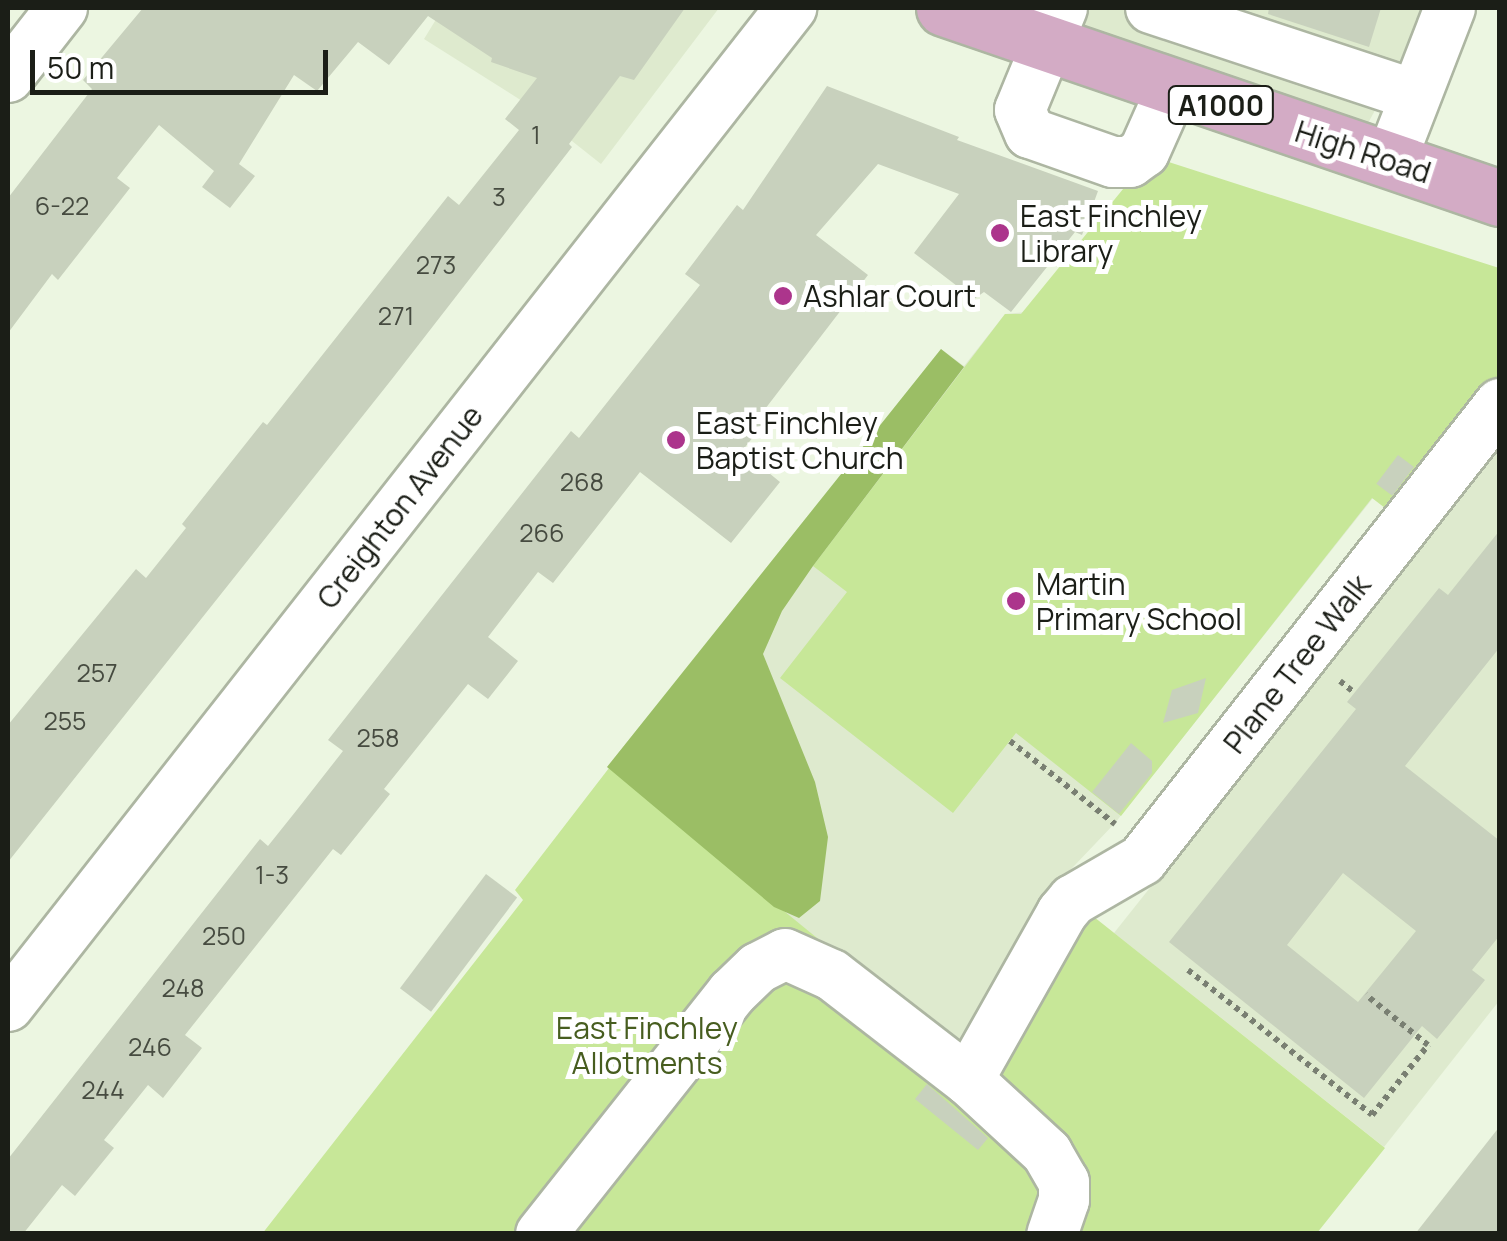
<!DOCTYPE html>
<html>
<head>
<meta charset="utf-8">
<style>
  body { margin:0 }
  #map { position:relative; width:1507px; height:1241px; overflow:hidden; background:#ecf6e1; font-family:Manrope,sans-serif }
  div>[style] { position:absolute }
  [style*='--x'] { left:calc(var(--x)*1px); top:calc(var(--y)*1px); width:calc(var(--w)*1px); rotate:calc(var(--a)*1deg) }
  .built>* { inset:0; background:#deeace }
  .green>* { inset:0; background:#c7e798 }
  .forest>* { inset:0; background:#9bbe65 }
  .building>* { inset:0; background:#c8d1bd; transform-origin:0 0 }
  .path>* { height:6px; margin-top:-3px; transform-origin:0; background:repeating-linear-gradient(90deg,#797f72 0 5px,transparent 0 10px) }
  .roads { filter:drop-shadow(2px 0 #adb6a2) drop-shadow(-2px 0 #adb6a2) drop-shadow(0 2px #adb6a2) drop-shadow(0 -2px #adb6a2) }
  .minor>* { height:50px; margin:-25px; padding:0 25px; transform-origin:25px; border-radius:25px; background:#fff }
  .major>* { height:55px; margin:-27.5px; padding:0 27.5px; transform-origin:27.5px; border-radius:27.5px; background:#d3abc5 }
  .dots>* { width:28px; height:28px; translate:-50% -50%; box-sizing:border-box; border:5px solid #fff; border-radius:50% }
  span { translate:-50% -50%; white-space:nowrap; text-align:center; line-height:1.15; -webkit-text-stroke:10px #fff; paint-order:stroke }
  .number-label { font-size:25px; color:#464b40 }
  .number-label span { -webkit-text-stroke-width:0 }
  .shield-label span { padding:2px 8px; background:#fff; border:2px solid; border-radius:8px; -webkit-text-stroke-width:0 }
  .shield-label { font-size:28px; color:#1b1e17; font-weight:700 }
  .street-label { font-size:30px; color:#1b1e17 }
  .poi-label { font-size:30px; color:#1b1e17 }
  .left { translate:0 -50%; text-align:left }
  .park-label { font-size:30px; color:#475d1f }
  .frame { position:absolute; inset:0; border:10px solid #1b1e17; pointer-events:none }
  .scale { position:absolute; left:30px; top:50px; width:298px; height:45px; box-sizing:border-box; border:5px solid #1b1e17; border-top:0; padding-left:12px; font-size:30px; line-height:35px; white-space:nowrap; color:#1b1e17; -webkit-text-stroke:8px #fff; paint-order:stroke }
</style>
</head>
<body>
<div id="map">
  <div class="built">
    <i style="clip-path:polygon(443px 8px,719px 8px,601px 164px,519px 99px,424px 39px)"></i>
    <i style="clip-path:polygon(1020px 8px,1421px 8px,1397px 70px,1367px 125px)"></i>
    <i style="clip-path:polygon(1499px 268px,1373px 498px,1115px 823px,1055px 886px,959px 1055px,607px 767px,941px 349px,964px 366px,1005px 314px)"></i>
    <i style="clip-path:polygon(1499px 449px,1499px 1001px,1384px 1147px,1114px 933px)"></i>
  </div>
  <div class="green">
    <i style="clip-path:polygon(1150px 156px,1499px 268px,1499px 387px,1398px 518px,1372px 498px,1121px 816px,1016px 733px,953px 813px,780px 678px,847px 592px,813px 566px,1005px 314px,1021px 314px)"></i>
    <i style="clip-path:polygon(609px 768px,959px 1054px,1055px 886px,1385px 1148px,1317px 1233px,262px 1234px,523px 900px,515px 890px)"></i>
  </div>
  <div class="forest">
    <i style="clip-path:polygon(941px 349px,964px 367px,813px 566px,782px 611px,763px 654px,815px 782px,828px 837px,820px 901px,799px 918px,774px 907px,607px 767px)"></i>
  </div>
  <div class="building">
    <i style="clip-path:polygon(143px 8px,685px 8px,634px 80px,620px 76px,569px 144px,572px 147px,392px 379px,8px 862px,8px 725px,136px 569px,146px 578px,186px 528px,182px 524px,263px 422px,267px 425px,448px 196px,459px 205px,519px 130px,505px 119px,537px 78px,491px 62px,492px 58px,428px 16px,389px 65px,358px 42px,317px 91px,294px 75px,239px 164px,255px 176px,230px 208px,202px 187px,214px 171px,159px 125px,117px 178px,130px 188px,58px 280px,52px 274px,8px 333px,8px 198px,92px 89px,83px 80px)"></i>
    <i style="clip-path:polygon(1269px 8px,1381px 8px,1369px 47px,1268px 14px)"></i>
    <i style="clip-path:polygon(827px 86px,959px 137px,957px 140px,1098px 191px,1082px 235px,1075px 232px,1011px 312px,984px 292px,974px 299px,914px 253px,959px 194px,878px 164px,816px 235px,868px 275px,759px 417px,765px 422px,742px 451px,780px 482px,731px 543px,640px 472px,553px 583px,538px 572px,488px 637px,518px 661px,488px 699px,468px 684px,384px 789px,390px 794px,341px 855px,333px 849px,185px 1035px,202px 1048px,163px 1098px,148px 1085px,104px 1140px,114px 1148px,75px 1196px,62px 1185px,23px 1234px,8px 1234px,8px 1159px,260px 839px,268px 846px,296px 811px,343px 751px,328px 740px,571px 431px,579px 438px,700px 285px,685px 274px,737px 205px,743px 210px)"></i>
    <i style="left:1398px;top:455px;width:20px;height:36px;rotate:37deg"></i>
    <i style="clip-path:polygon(evenodd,1500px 530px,1500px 647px,1405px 766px,1500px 841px,1500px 935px,1472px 970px,1485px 980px,1437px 1039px,1422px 1026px,1364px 1098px,1169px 942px,1356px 709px,1347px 702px,1439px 588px,1448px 595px,1500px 530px,1343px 873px,1416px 931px,1358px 1002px,1287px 945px,1343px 873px)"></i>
    <i style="clip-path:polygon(1206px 678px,1198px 713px,1163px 723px,1172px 690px)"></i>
    <i style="clip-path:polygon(1131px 743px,1152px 761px,1152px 773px,1119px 814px,1092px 792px)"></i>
    <i style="left:486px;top:874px;width:39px;height:143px;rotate:37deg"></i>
    <i style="clip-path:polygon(927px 1084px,988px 1138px,978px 1150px,915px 1099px)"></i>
    <i style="clip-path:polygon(1500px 1126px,1500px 1234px,1415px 1234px)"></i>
  </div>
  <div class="path">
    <i style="--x:1340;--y:681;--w:19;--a:39"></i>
    <i style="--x:1010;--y:741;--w:134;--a:38.3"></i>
    <i style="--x:1188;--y:970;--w:234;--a:38.2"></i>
    <i style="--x:1372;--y:1115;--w:90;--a:-51.3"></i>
    <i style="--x:1428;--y:1045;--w:80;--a:-141.1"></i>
  </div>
  <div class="roads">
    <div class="minor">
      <i style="--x:1062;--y:8;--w:110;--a:112.4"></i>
      <i style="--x:1020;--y:110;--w:25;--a:67"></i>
      <i style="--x:1030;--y:133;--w:88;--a:19.3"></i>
      <i style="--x:1113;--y:162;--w:17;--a:0"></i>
      <i style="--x:1130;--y:162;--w:17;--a:-36"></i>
      <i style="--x:1144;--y:152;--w:69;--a:-66"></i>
      <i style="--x:1151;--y:8;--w:277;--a:18.3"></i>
      <i style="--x:8;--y:77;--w:88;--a:-52"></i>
      <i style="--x:1391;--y:160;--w:163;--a:-68.8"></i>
      <i style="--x:8;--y:1006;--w:1269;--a:-51.88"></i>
      <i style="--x:968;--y:1080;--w:192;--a:-60.6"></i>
      <i style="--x:1062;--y:913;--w:17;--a:-50"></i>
      <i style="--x:1073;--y:900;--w:80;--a:-30.1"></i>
      <i style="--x:1142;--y:860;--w:580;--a:-51.86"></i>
      <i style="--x:541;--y:1234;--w:308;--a:-51.6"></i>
      <i style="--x:732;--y:993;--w:36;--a:-44"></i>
      <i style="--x:758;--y:968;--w:30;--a:-27"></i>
      <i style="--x:785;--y:954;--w:51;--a:24.1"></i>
      <i style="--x:832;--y:975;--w:172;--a:37.7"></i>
      <i style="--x:968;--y:1080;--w:108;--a:42.7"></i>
      <i style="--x:1047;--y:1153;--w:34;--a:60"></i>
      <i style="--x:1064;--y:1182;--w:18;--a:90"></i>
      <i style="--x:1064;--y:1200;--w:36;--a:109"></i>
    </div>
    <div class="major">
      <i style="--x:944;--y:8;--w:588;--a:18.87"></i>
    </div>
  </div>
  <div class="dots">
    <i style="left:1000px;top:233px;background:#ac358c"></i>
    <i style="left:783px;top:296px;background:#ac358c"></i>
    <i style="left:676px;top:440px;background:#ac358c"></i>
    <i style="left:1016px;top:601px;background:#ac358c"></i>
  </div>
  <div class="number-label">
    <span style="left:536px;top:135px">1</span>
    <span style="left:499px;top:197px">3</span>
    <span style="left:62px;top:206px">6-22</span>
    <span style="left:436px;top:265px">273</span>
    <span style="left:396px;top:316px">271</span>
    <span style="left:582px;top:482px">268</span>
    <span style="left:542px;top:533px">266</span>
    <span style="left:97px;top:673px">257</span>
    <span style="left:65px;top:721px">255</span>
    <span style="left:378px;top:738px">258</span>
    <span style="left:272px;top:875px">1-3</span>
    <span style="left:224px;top:936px">250</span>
    <span style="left:183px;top:988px">248</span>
    <span style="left:150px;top:1047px">246</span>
    <span style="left:103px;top:1090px">244</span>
  </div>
  <div class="shield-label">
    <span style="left:1221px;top:105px">A1000</span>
  </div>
  <div class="street-label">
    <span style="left:1363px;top:152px;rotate:18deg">High Road</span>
    <span style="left:400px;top:507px;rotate:-52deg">Creighton Avenue</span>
    <span style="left:1297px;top:664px;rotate:-52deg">Plane Tree Walk</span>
  </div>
  <div class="poi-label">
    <span class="left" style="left:1020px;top:233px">East Finchley<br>Library</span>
    <span class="left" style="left:803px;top:296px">Ashlar Court</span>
    <span class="left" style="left:696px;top:440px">East Finchley<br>Baptist Church</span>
    <span class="left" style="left:1036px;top:601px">Martin<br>Primary School</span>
  </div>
  <div class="park-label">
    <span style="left:647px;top:1045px">East Finchley<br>Allotments</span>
  </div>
  <div class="frame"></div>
  <div class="scale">50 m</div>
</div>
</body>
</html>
